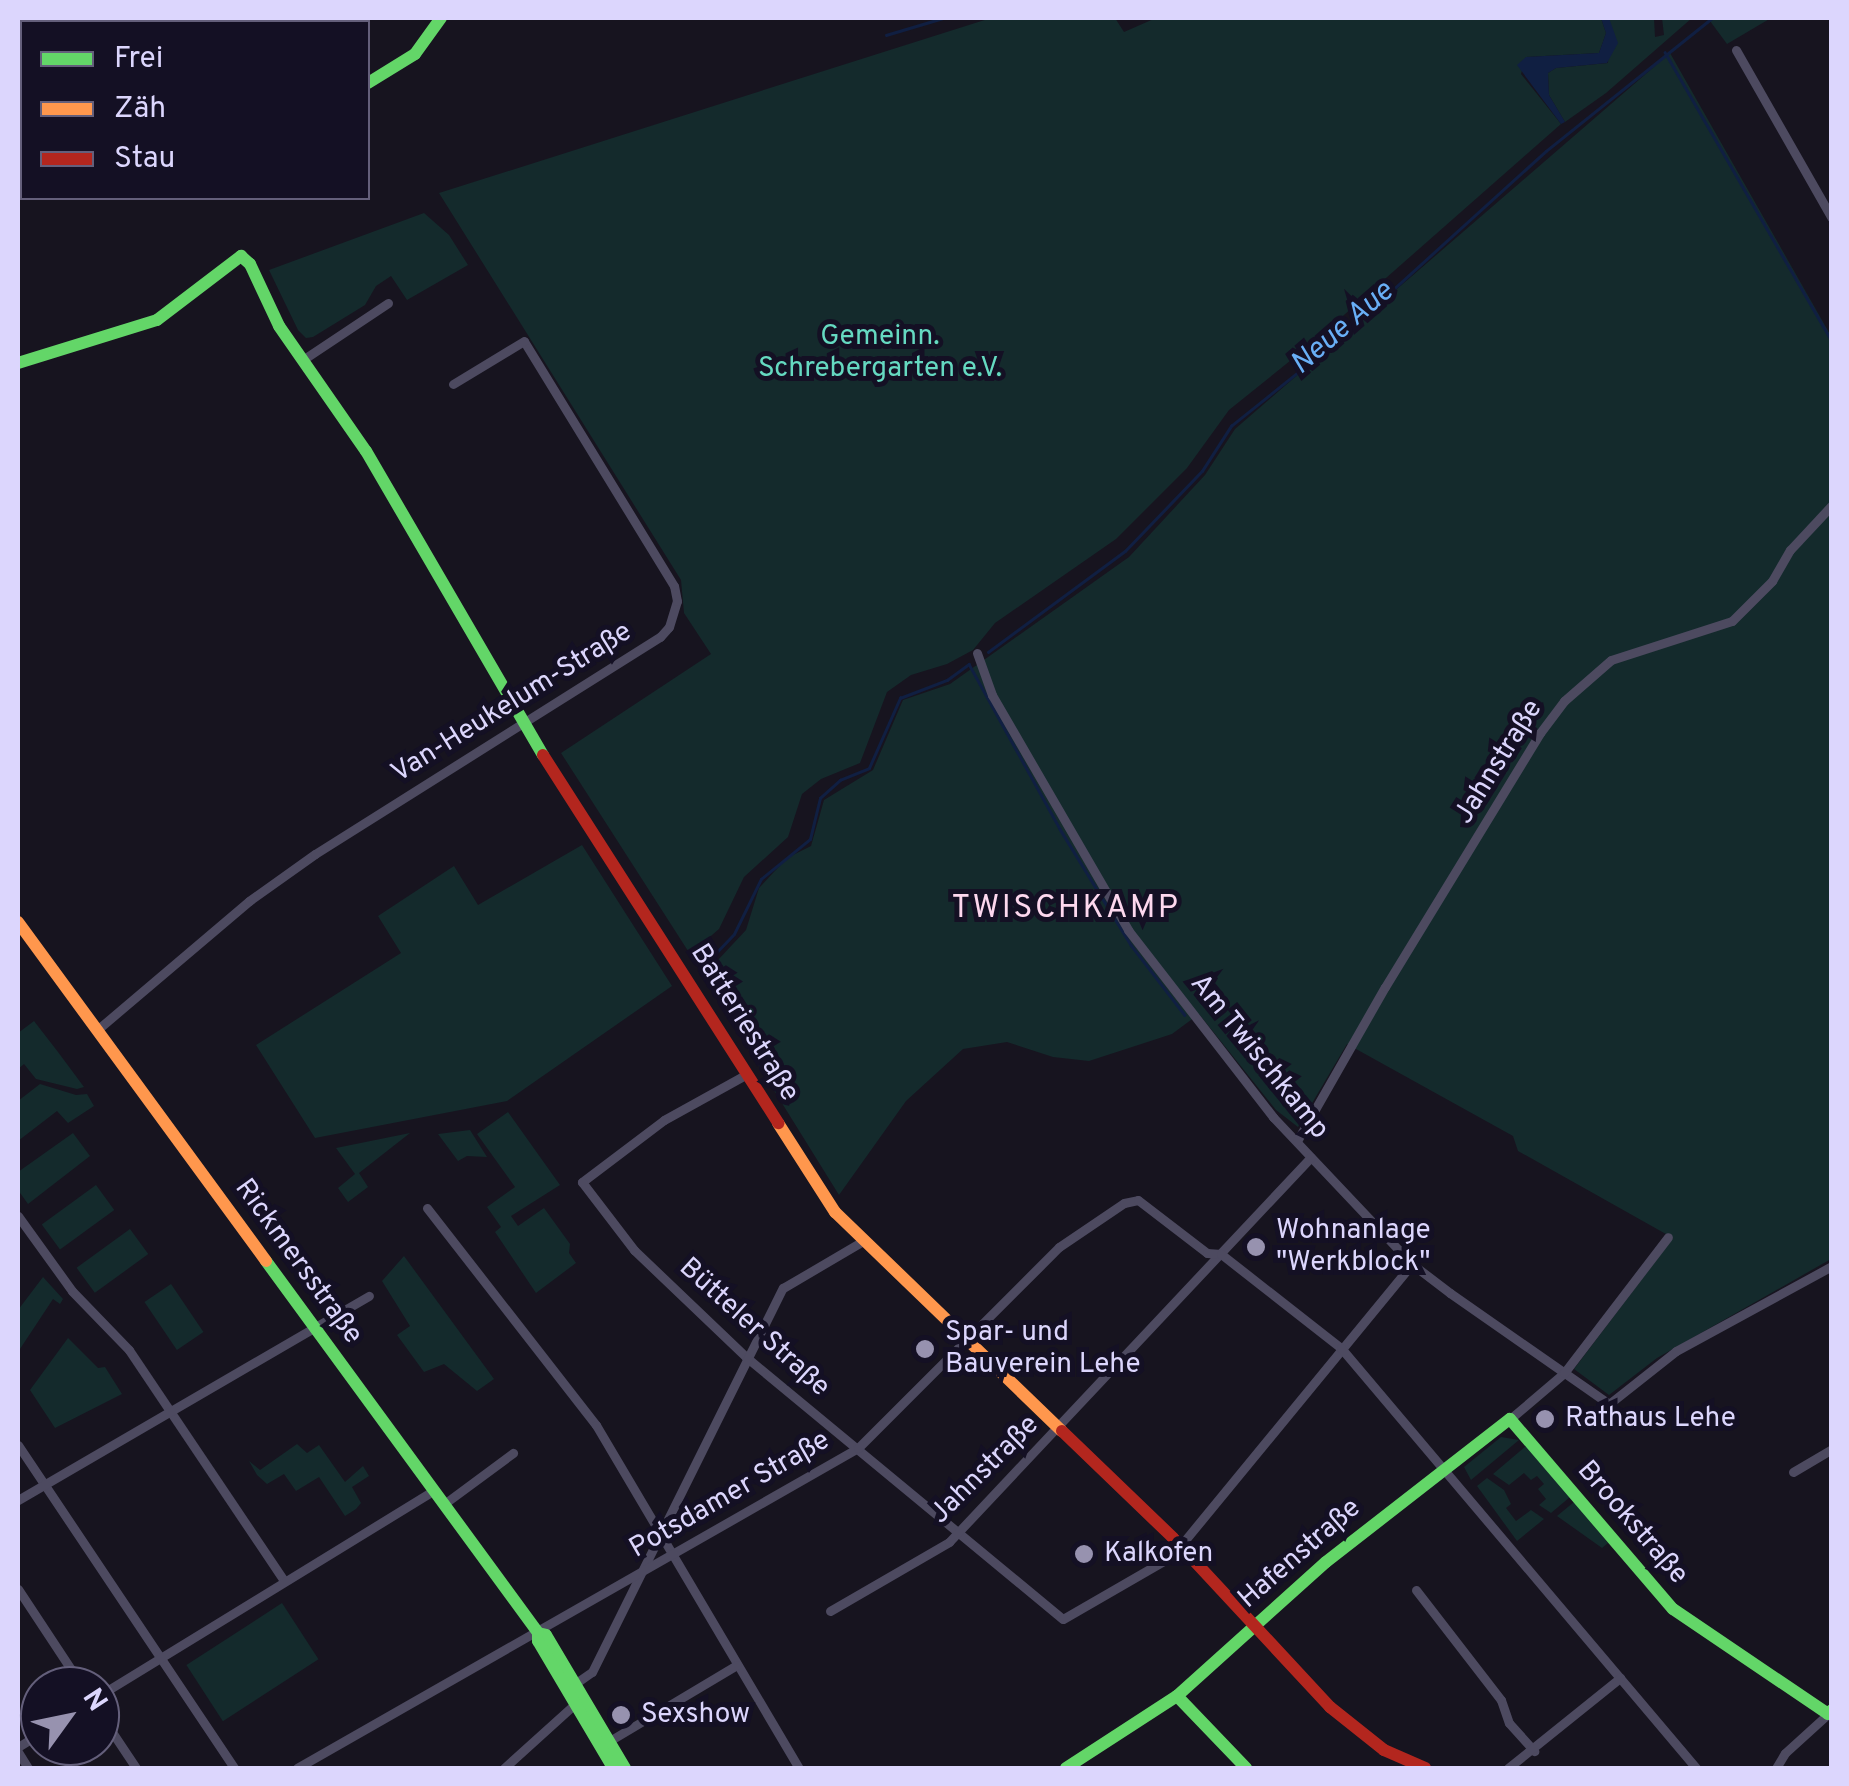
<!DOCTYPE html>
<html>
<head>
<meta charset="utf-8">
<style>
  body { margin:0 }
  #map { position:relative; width:1849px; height:1786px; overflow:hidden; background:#17141f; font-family:Overpass,sans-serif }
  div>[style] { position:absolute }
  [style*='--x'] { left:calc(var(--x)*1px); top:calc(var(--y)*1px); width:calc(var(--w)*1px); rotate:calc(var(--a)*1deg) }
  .green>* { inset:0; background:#142a2c; transform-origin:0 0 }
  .water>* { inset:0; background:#101f42 }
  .stream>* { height:2.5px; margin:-1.25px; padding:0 1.25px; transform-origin:1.25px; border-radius:1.25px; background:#101f42 }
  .street>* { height:9px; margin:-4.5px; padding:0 4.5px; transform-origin:4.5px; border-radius:4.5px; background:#4d4a60 }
  .fast>* { height:12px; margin:-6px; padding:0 6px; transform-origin:6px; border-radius:6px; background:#63d668 }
  .slow>* { height:12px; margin:-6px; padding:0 6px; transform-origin:6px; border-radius:6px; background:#ff974d }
  .jam>* { height:12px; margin:-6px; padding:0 6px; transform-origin:6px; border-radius:6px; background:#b3261e }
  .dots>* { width:28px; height:28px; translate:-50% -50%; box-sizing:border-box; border:5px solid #141024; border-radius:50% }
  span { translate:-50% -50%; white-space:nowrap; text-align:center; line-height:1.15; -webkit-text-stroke:10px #141024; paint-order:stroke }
  .park-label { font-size:28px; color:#65d9c1 }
  .street-label { font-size:28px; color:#dcd6fd }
  .poi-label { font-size:28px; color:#dcd6fd }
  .left { translate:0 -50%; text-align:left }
  .water-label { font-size:30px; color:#69aff7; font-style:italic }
  .quarter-label { font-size:32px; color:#fdd8ee; letter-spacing:2.5px }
  .frame { position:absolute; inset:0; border:20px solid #dcd6fd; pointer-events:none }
  .legend { position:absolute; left:20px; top:20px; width:350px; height:180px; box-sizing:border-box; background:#141024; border:2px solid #645f7b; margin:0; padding:12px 18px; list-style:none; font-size:30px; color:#dcd6fd }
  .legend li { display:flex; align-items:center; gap:20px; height:50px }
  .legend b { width:50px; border:2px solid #645f7b }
  .north { position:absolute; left:20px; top:1666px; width:100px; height:100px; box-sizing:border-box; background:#141024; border:2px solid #645f7b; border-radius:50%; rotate:57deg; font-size:28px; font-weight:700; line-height:40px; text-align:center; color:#dcd6fd }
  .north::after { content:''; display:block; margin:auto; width:35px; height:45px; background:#9792af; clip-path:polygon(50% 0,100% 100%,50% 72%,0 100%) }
</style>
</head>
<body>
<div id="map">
  <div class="green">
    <i style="clip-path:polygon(991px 18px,1115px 18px,1124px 32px,1156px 18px,1601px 18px,1606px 33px,1599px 53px,1526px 57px,1521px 74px,1561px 124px,1311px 344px,1229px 410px,1187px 468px,1116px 539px,995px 623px,973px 650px,947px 664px,911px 675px,887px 692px,860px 763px,821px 779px,802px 794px,788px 837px,744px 877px,719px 929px,690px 954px,561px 753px,711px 654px,684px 613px,681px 580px,439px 193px)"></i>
    <i style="clip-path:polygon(1609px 18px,1654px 18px,1655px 37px,1664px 35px,1662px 18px,1692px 18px,1606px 93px,1565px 122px,1549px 95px,1548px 73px,1556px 68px,1608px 63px)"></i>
    <i style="clip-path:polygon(1717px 18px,1771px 18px,1727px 44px,1710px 21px)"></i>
    <i style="clip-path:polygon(1670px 53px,1831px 336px,1831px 1259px,1657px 1358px,1609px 1395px,1574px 1369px,1673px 1238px,1518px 1151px,1513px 1136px,1347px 1044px,1298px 1127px,1276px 1110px,1199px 1014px,1172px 1034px,1089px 1061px,1053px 1057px,1007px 1042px,963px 1049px,906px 1101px,839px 1195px,703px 976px,746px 930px,759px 888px,787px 858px,811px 846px,824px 800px,873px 770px,903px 700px,950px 684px,1129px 557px,1205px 475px,1235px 429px)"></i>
    <i style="clip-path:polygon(424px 213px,449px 235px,468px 265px,407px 300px,391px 276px,376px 286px,365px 305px,313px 337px,306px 338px,298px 330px,269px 270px)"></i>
    <i style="clip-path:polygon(582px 845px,672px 986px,507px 1101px,315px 1138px,256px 1045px,401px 953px,378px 916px,454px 866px,478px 905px)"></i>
    <i style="clip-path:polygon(34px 1021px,58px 1052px,84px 1087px,77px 1089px,36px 1079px,24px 1064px,18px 1069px,18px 1033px)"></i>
    <i style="clip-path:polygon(40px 1084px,76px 1095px,87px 1094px,94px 1106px,68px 1123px,57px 1111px,18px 1141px,18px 1101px)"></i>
    <i style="clip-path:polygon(508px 1112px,560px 1185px,511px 1216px,518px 1226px,544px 1208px,570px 1244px,569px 1253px,576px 1263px,536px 1293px,495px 1232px,501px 1227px,487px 1207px,515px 1187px,477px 1134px)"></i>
    <i style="clip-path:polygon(470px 1130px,487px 1157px,467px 1156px,458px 1161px,438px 1134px)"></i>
    <i style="clip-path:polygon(73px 1133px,90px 1156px,28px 1204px,18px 1190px,18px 1172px)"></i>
    <i style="clip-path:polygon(410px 1133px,359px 1173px,368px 1187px,348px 1202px,338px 1188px,355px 1174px,336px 1148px)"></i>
    <i style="left:96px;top:1185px;width:31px;height:67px;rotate:54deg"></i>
    <i style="left:130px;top:1229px;width:31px;height:66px;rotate:54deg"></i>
    <i style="clip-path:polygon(404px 1256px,494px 1379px,477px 1391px,444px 1364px,424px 1372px,397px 1335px,410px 1326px,382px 1281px)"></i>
    <i style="clip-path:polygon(43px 1277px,63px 1299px,60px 1304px,53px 1299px,18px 1352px,18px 1310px)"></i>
    <i style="left:171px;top:1284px;width:58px;height:32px;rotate:56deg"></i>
    <i style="clip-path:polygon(68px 1338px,98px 1368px,105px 1367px,122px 1394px,55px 1428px,30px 1390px)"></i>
    <i style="clip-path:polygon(1501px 1437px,1519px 1440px,1471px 1480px,1464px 1467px)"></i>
    <i style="clip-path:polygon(297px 1444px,307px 1453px,319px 1445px,345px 1482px,363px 1466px,369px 1476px,352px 1487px,361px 1503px,356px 1509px,345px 1516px,319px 1477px,296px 1491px,284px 1474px,267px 1484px,257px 1475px,249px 1461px,260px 1470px)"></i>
    <i style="clip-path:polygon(1526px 1446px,1570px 1497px,1551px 1513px,1539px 1505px,1546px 1499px,1538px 1489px,1544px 1484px,1537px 1476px,1531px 1480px,1524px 1473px,1509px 1485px,1493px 1474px)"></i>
    <i style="clip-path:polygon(1487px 1478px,1504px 1490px,1511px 1504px,1506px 1508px,1516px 1521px,1531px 1510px,1544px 1519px,1517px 1541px,1477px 1486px)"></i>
    <i style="clip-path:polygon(1574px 1502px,1608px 1543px,1602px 1548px,1557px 1516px)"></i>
    <i style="left:282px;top:1603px;width:67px;height:114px;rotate:57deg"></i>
  </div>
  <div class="water">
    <i style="clip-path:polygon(1601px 18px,1609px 18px,1618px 43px,1607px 63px,1556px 68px,1548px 73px,1549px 95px,1565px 122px,1561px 124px,1517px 65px,1526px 57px,1599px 53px,1606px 33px)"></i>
  </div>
  <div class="stream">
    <i style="--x:886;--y:35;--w:59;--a:-16.6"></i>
    <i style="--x:1665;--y:52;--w:334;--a:60"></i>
    <i style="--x:988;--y:652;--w:170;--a:-36.4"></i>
    <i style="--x:1125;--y:551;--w:111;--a:-46.1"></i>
    <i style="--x:1202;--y:471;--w:54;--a:-57.2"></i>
    <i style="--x:1231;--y:426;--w:131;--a:-38.8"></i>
    <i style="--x:1333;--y:344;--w:287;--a:-42.2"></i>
    <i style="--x:1546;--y:151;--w:213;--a:-38.7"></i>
    <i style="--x:711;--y:958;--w:33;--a:-46"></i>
    <i style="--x:734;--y:934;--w:61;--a:-63.9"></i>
    <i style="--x:761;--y:879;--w:63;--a:-39.2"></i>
    <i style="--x:810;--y:839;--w:42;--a:-76.3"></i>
    <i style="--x:820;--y:798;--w:27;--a:-42"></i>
    <i style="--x:840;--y:780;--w:31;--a:-22"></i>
    <i style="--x:869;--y:768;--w:77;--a:-66.1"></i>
    <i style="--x:900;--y:698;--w:50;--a:-21"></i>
    <i style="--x:947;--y:680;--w:27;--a:-36"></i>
    <i style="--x:969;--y:664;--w:188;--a:61.1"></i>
    <i style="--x:1060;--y:829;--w:136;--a:58.5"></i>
    <i style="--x:1131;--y:945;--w:88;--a:52.4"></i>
  </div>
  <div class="street">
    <i style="--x:1736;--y:50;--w:193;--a:60.3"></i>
    <i style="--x:304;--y:359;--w:101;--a:-33.7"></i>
    <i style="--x:977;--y:653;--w:45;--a:70.3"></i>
    <i style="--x:992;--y:695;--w:272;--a:59.9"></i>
    <i style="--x:1128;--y:930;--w:237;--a:52.2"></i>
    <i style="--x:1273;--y:1117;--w:202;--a:46.6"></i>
    <i style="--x:1412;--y:1264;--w:48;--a:37.3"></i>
    <i style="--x:1450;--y:1293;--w:194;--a:34.9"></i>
    <i style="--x:1609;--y:1404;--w:85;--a:-38.3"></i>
    <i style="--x:1676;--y:1351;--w:178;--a:-28.6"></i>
    <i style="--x:97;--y:1030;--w:199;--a:-40.3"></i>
    <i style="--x:249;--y:901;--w:81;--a:-35.5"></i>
    <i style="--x:315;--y:854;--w:408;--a:-32.2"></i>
    <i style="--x:660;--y:637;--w:13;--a:-48"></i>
    <i style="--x:669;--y:627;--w:27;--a:-73"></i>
    <i style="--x:677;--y:601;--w:15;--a:-101"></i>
    <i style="--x:674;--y:586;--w:287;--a:-121.5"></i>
    <i style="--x:524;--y:341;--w:83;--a:148.8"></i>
    <i style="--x:747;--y:1074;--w:95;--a:151"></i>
    <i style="--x:664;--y:1120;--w:103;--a:142.9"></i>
    <i style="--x:582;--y:1182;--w:86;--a:52.6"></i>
    <i style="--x:634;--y:1250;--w:155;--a:43.7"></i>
    <i style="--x:746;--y:1357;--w:411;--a:39.6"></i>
    <i style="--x:1063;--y:1619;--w:126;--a:-30"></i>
    <i style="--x:1172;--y:1556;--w:378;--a:-50.6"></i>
    <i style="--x:1297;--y:1141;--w:177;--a:-60.3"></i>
    <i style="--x:1385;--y:987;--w:298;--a:-58.6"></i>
    <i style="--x:1540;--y:733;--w:40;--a:-53"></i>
    <i style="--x:1564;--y:701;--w:62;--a:-41.1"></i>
    <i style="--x:1611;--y:660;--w:127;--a:-17.9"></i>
    <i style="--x:1732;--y:621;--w:57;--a:-45"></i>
    <i style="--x:1772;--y:581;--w:36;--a:-60"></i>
    <i style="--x:1790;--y:550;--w:62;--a:-47"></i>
    <i style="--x:427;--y:1208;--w:275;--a:52.1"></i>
    <i style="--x:596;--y:1425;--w:399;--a:59.4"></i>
    <i style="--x:18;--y:1216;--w:92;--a:54.2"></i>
    <i style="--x:72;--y:1291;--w:82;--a:46"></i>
    <i style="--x:129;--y:1350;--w:278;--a:56.1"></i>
    <i style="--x:1510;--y:1419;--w:71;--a:-40.4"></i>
    <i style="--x:1564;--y:1373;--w:171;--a:-52.6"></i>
    <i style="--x:18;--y:1445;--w:389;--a:56.2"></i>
    <i style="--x:1793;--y:1472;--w:45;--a:-30.5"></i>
    <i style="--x:18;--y:1500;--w:406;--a:-30.2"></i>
    <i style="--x:444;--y:1504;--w:86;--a:-36.5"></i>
    <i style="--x:18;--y:1589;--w:116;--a:56.6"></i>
    <i style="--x:1416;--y:1590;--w:139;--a:52.3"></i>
    <i style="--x:1501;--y:1700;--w:24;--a:71"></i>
    <i style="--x:1509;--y:1723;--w:38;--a:48"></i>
    <i style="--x:830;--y:1611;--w:138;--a:-30.1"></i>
    <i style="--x:949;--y:1542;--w:528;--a:-46.76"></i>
    <i style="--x:576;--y:1683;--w:19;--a:-35"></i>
    <i style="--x:592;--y:1672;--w:429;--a:-63.6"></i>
    <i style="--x:783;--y:1288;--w:93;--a:-30.4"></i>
    <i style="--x:100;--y:1695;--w:392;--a:-31.5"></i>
    <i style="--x:100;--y:1714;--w:65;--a:56.3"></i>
    <i style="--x:606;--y:1743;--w:152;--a:-30.8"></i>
    <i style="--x:18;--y:1747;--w:26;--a:-32"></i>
    <i style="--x:18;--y:1752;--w:19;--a:58"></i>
    <i style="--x:297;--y:1768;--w:646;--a:-29.7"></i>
    <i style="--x:858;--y:1448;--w:284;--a:-45"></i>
    <i style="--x:1059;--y:1247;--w:78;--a:-34.1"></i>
    <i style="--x:1124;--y:1203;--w:14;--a:-12"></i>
    <i style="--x:1138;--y:1200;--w:87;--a:37.5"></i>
    <i style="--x:1207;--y:1253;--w:14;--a:4"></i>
    <i style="--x:1221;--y:1254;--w:152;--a:38.1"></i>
    <i style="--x:1341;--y:1348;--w:550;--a:49.79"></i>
    <i style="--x:504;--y:1768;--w:97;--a:-42.1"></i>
    <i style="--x:1508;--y:1768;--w:144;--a:-38.8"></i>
    <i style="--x:1776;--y:1768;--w:17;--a:-59"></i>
    <i style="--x:1785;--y:1753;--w:58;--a:-42.2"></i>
  </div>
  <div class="fast">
    <i style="--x:368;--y:83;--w:55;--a:-31.7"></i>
    <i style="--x:415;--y:54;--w:44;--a:-54.2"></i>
    <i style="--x:18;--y:134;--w:4;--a:0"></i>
    <i style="--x:18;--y:363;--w:145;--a:-17.2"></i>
    <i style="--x:157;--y:320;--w:106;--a:-37.3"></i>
    <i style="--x:241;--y:256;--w:12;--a:42"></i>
    <i style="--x:250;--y:264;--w:68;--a:64.9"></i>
    <i style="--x:279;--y:326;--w:152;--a:55.2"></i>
    <i style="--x:366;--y:451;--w:352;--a:59.8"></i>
    <i style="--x:266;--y:1261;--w:461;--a:53.8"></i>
    <i style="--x:538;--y:1633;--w:8;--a:14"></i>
    <i style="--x:546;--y:1635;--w:155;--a:59.3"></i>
    <i style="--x:538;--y:1633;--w:8;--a:90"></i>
    <i style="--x:538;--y:1641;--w:147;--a:59.4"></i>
    <i style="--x:1177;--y:1696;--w:100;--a:46.2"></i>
    <i style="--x:1066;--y:1768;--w:132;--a:-33"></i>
    <i style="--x:1177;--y:1696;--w:200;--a:-42"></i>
    <i style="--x:1326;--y:1562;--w:233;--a:-37.9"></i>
    <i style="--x:1510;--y:1419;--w:250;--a:49.4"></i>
    <i style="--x:1673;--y:1609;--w:187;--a:34.1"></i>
    <i style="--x:1828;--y:1714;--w:6;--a:-45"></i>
  </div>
  <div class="slow">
    <i style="--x:18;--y:922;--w:420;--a:53.8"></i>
    <i style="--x:778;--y:1123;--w:106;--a:57.4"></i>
    <i style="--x:835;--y:1212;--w:315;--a:44"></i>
  </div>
  <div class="jam">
    <i style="--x:543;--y:755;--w:437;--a:57.4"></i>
    <i style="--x:1062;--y:1431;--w:154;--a:43.9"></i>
    <i style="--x:1173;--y:1538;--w:231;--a:47.1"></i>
    <i style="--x:1330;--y:1707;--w:69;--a:38.5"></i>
    <i style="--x:1384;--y:1750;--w:45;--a:23.7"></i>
  </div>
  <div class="dots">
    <i style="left:1256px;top:1247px;background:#9792af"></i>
    <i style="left:925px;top:1349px;background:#9792af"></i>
    <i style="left:1545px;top:1419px;background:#9792af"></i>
    <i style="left:1084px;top:1554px;background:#9792af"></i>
    <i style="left:621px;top:1715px;background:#9792af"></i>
  </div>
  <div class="park-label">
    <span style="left:880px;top:353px">Gemeinn.<br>Schrebergarten e.V.</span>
  </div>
  <div class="street-label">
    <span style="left:512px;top:703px;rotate:-32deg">Van-Heukelum-Straße</span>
    <span style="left:1499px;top:762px;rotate:-58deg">Jahnstraße</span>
    <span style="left:744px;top:1023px;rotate:58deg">Batteriestraße</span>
    <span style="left:1259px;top:1057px;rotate:51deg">Am Twischkamp</span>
    <span style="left:298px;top:1262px;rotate:54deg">Rickmersstraße</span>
    <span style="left:754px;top:1328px;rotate:42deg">Bütteler Straße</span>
    <span style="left:985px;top:1470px;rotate:-45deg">Jahnstraße</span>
    <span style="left:730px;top:1495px;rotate:-30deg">Potsdamer Straße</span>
    <span style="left:1632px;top:1523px;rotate:49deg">Brookstraße</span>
    <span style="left:1300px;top:1554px;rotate:-41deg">Hafenstraße</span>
  </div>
  <div class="poi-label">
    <span class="left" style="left:1276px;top:1247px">Wohnanlage<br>"Werkblock"</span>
    <span class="left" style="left:945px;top:1349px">Spar- und<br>Bauverein Lehe</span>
    <span class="left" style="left:1565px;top:1419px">Rathaus Lehe</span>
    <span class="left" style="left:1104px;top:1554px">Kalkofen</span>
    <span class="left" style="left:641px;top:1715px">Sexshow</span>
  </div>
  <div class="water-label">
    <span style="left:1343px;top:329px;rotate:-41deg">Neue Aue</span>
  </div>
  <div class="quarter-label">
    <span style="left:1066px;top:909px">TWISCHKAMP</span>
  </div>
  <div class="frame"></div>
  <ul class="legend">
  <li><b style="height:12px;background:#63d668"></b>Frei</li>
  <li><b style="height:12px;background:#ff974d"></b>Zäh</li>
  <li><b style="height:12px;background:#b3261e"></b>Stau</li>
  </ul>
  <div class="north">N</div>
</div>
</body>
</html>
